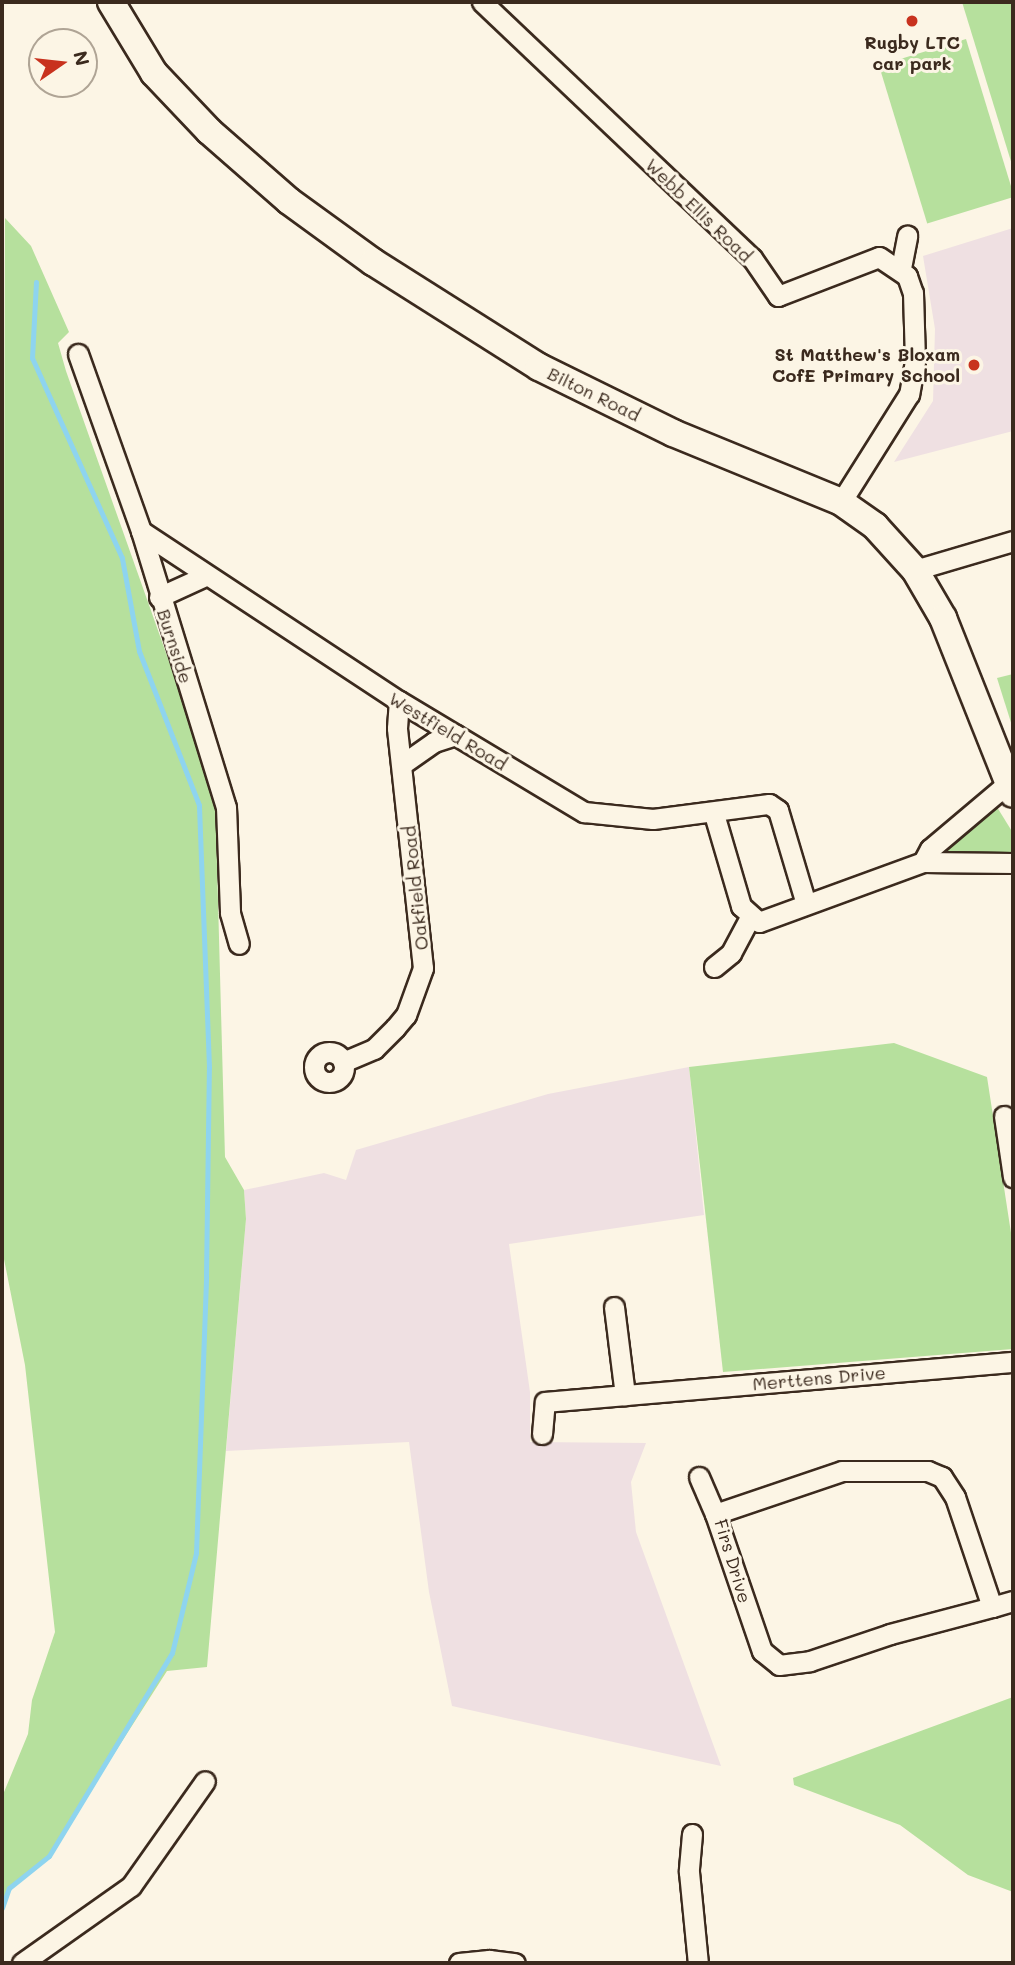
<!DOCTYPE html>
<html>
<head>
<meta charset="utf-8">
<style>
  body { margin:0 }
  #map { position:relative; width:1015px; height:1965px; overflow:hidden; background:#fcf5e5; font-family:Mali,sans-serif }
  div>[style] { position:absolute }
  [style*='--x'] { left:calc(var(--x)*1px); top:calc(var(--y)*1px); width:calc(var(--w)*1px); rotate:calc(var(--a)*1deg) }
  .built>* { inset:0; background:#efe0e2 }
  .green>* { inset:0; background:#b6e09d; transform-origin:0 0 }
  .stream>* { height:5px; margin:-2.5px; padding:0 2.5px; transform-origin:2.5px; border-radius:2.5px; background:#8ed4ef }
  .roads { filter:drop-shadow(2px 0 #3b2a1e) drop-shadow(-2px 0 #3b2a1e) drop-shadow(0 2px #3b2a1e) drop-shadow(0 -2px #3b2a1e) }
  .street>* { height:19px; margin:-9.5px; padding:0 9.5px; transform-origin:9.5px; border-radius:9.5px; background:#fcf5e5 }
  .street>.ring { margin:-9.5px; padding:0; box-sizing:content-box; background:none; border:19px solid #fcf5e5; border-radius:50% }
  .secondary>* { height:26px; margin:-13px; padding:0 13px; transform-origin:13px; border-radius:13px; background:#fcf5e5 }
  .dots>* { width:19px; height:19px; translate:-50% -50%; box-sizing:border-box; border:4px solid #fcf5e5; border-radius:50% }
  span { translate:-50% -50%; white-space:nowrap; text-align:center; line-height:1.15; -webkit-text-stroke:6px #fcf5e5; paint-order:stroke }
  .poi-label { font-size:18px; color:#3b2a1e; font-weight:700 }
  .right { translate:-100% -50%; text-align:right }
  .street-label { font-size:18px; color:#3b2a1e }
  .frame { position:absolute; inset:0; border:4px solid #3b2a1e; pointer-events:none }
  .north { position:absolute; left:28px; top:28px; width:70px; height:70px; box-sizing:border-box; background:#fcf5e5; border:2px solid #afa495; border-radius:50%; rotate:76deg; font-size:19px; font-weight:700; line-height:28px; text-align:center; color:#3b2a1e }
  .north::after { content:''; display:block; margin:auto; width:24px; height:32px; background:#c8321e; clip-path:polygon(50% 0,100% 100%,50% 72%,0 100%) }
</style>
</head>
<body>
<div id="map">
  <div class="built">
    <i style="clip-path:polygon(1013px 228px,1013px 431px,894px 462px,933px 401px,935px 329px,923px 256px)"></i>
    <i style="clip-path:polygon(689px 1067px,704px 1215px,509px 1244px,530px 1392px,530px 1442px,646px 1443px,631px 1482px,636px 1532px,721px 1766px,452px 1706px,429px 1592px,409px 1442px,226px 1451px,246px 1219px,244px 1190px,324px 1173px,346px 1180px,356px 1150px,548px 1094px)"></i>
  </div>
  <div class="green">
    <i style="clip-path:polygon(962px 2px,1013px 2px,1013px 168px)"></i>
    <i style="left:966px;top:39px;width:165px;height:91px;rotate:73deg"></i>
    <i style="clip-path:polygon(5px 218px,31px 246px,69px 332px,58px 343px,66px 371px,215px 791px,225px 1157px,244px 1190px,246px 1219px,207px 1667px,167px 1671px,48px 1857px,10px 1887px,2px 1909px,2px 1797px,28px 1734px,32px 1700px,55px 1632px,25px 1365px,2px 1249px)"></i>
    <i style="clip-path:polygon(1013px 674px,1013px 729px,997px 678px)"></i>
    <i style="clip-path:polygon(992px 799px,1013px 833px,1013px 856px,945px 857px,950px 837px)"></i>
    <i style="clip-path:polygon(894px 1043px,987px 1077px,1013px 1246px,1013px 1349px,723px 1372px,689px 1067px)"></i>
    <i style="clip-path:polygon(1013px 1697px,1013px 1892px,968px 1875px,900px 1825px,794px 1785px,793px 1778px)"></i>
  </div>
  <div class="stream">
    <i style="--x:2;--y:1908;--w:21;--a:-71"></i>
    <i style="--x:9;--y:1888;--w:51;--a:-38.7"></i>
    <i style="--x:49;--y:1856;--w:237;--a:-58.8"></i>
    <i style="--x:172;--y:1653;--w:103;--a:-76.5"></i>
    <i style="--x:196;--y:1553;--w:277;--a:-87.9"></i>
    <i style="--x:206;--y:1276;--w:209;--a:-89.2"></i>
    <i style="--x:209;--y:1067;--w:262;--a:-92.2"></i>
    <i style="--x:199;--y:805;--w:165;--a:-111.3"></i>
    <i style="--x:139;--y:651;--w:95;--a:-100.4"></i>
    <i style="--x:122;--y:558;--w:219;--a:-114.2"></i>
    <i style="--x:32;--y:358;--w:76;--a:-87"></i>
  </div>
  <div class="roads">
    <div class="street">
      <i style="--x:482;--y:2;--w:372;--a:43.5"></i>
      <i style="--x:752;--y:258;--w:46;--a:55.6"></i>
      <i style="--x:778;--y:296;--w:108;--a:-21.1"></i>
      <i style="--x:879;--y:257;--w:34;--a:34"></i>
      <i style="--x:907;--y:276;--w:18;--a:71"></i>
      <i style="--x:913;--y:293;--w:68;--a:88.3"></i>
      <i style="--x:915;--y:361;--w:34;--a:100"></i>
      <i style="--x:909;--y:394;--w:128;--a:122.2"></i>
      <i style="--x:901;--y:268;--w:33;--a:-79"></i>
      <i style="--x:78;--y:354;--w:188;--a:70.4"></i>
      <i style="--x:141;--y:531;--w:289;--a:72.9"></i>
      <i style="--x:226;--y:807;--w:106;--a:87.8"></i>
      <i style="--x:230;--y:913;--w:32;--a:74"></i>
      <i style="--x:141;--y:531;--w:309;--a:33.4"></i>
      <i style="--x:399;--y:701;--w:216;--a:31"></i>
      <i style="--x:584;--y:812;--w:69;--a:5.8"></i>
      <i style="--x:653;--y:819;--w:117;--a:-7.4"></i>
      <i style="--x:769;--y:804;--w:11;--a:34"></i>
      <i style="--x:778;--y:810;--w:98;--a:73.4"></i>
      <i style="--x:915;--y:570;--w:102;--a:-16.5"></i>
      <i style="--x:159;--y:597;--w:51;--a:-24.5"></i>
      <i style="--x:404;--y:763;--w:37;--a:-35"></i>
      <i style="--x:434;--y:742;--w:23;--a:-18"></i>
      <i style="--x:714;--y:814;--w:96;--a:73.6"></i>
      <i style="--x:741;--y:906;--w:24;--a:42"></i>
      <i style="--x:759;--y:922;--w:175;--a:-20.1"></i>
      <i style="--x:923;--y:862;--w:90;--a:0.6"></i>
      <i style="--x:923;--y:862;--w:15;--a:-62"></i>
      <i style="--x:930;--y:849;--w:102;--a:-40.2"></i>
      <i style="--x:714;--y:967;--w:22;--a:-39"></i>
      <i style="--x:731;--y:953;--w:40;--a:-62"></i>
      <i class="ring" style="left:314px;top:1052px;width:11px;height:11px"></i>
      <i style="--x:343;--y:1062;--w:34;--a:-23"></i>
      <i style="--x:374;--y:1049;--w:30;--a:-45"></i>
      <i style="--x:395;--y:1028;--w:17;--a:-50"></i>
      <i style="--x:406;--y:1015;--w:50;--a:-70.1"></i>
      <i style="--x:423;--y:968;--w:241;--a:-96.2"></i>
      <i style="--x:397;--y:728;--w:27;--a:-86"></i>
      <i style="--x:1004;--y:1116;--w:62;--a:81.6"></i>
      <i style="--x:614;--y:1307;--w:89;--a:82.9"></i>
      <i style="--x:542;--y:1434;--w:32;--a:-85"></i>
      <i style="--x:545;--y:1402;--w:470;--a:-4.9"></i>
      <i style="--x:699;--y:1477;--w:40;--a:66.6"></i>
      <i style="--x:992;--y:1607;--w:116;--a:-108.6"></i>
      <i style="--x:955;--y:1497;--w:24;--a:-123"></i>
      <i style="--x:942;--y:1477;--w:15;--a:-157"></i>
      <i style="--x:928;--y:1471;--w:86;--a:180"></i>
      <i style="--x:842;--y:1471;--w:134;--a:161.3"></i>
      <i style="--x:715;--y:1514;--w:145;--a:71.1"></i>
      <i style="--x:762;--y:1651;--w:22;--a:39"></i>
      <i style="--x:779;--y:1665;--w:31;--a:-7"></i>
      <i style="--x:810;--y:1661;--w:84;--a:-18.6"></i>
      <i style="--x:890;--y:1634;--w:106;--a:-14.8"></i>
      <i style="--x:992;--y:1607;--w:22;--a:-16"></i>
      <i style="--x:692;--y:1834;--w:38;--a:95"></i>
      <i style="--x:689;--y:1872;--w:91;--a:84.4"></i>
      <i style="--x:22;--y:1963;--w:133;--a:-35.2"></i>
      <i style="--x:131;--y:1886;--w:128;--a:-54.8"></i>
      <i style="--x:459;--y:1963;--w:30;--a:-6"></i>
      <i style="--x:489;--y:1960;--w:26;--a:7"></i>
    </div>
    <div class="secondary">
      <i style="--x:111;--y:2;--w:83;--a:58.8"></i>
      <i style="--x:154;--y:73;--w:80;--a:46.5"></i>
      <i style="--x:209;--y:131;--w:106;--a:41.2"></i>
      <i style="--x:289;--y:201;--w:104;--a:36"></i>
      <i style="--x:373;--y:262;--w:196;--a:32.3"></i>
      <i style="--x:539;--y:367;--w:149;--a:26.2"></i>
      <i style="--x:673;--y:433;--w:182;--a:22.3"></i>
      <i style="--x:841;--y:502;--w:42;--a:35.2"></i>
      <i style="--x:875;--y:526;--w:59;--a:47.7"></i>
      <i style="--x:915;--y:570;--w:56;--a:59.7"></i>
      <i style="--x:943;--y:618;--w:189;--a:68.3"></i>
    </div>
  </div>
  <div class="dots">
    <i style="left:912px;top:21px;background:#c8321e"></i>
    <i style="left:974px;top:365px;background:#c8321e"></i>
  </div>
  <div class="poi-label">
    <span style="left:912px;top:53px">Rugby LTC<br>car park</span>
    <span class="right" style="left:960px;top:365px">St Matthew's Bloxam<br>CofE Primary School</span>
  </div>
  <div class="street-label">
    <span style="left:699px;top:210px;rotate:44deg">Webb Ellis Road</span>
    <span style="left:594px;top:394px;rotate:26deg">Bilton Road</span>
    <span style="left:175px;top:646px;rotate:72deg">Burnside</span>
    <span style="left:448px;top:731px;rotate:31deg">Westfield Road</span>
    <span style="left:415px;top:888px;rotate:-96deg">Oakfield Road</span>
    <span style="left:819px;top:1378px;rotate:-5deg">Merttens Drive</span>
    <span style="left:733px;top:1561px;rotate:73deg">Firs Drive</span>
  </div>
  <div class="frame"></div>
  <div class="north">N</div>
</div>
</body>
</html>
